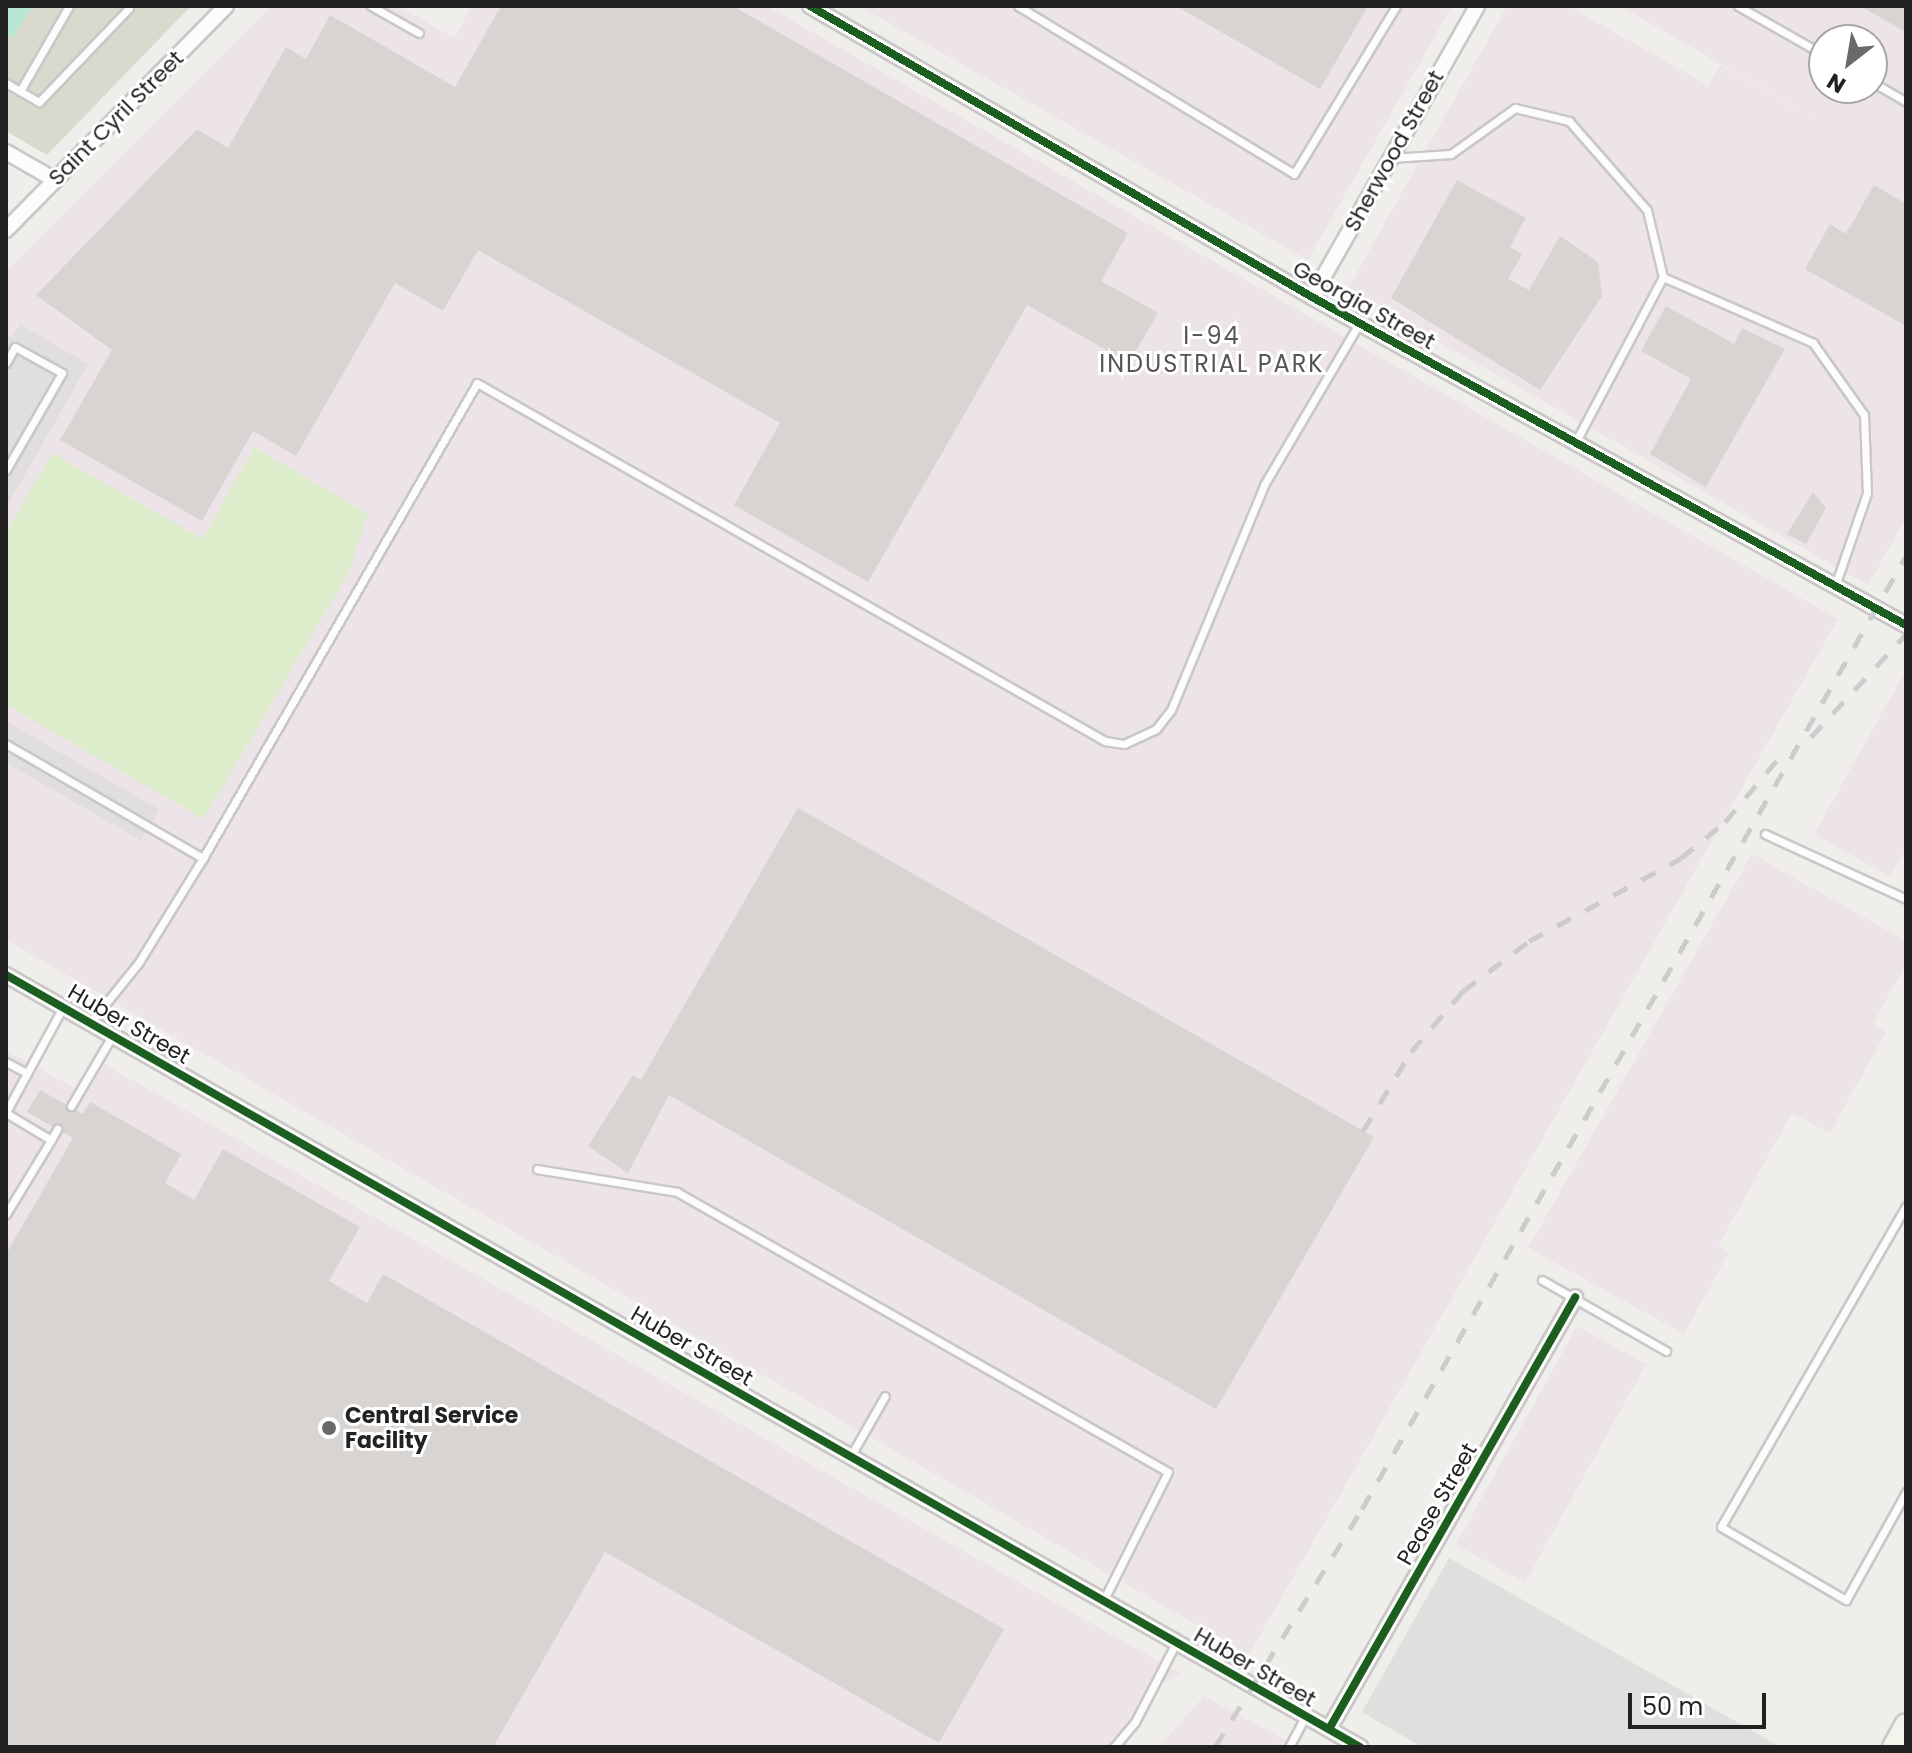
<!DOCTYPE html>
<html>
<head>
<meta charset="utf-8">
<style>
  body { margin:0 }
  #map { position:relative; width:1912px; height:1753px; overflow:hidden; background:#f0eeeb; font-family:Poppins,sans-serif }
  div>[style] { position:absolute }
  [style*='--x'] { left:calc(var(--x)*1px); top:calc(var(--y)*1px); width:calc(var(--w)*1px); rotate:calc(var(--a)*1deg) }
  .industrial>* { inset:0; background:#ede4e9; transform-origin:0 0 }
  .construction>* { inset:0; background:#d9d9cd }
  .grass>* { inset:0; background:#ddeccb }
  .pitch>* { inset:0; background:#b7e6d2 }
  .parking>* { inset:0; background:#e0dfde; transform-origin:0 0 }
  .building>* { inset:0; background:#d7d4d2 }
  .roads { filter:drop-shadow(2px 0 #c9c8c7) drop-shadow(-2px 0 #c9c8c7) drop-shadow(0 2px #c9c8c7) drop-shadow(0 -2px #c9c8c7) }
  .lane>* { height:7px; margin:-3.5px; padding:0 3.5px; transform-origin:3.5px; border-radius:3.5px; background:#fdfcfc }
  .street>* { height:14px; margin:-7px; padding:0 7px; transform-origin:7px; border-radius:7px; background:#fdfcfc }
  .secondary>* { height:20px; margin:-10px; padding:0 10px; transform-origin:10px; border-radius:10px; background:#f4f4ed }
  .rail>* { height:5px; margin-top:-2.5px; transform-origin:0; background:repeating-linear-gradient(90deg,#ccc 0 16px,transparent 0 32px) }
  .cycleway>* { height:8px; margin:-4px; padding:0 4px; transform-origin:4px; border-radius:4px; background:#1b5e20 }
  .dots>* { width:22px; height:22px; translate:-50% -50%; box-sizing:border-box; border:4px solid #fff; border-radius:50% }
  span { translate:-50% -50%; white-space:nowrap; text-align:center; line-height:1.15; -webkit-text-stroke:6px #fff; paint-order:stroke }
  .street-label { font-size:22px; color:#222 }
  .poi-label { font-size:22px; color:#222; font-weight:700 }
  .left { translate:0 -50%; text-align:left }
  .neighbourhood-label { font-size:24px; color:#555; letter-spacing:2px }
  .frame { position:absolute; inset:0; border:8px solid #222; pointer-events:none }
  .north { position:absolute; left:1808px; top:24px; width:80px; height:80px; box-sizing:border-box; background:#fff; border:2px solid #a7a7a7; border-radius:50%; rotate:211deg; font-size:22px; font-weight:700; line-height:32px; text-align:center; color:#222 }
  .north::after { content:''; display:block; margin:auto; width:28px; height:36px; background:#6a6968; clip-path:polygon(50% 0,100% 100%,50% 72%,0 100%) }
  .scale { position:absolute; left:1628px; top:1693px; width:138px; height:36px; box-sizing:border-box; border:4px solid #222; border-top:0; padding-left:10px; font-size:24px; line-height:28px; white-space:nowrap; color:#222; -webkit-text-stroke:6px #fff; paint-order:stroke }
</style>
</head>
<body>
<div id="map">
  <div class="industrial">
    <i style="clip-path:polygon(271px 6px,399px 6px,454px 38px,472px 6px,767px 6px,1838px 619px,1249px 1655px,6px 940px,6px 271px)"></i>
    <i style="clip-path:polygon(859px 6px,1452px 6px,1308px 260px)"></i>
    <i style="clip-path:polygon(evenodd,1507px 6px,1568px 6px,1708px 85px,1720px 65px,1821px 122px,1620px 6px,1906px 6px,1906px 518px,1868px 585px,1347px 290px,1507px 6px,1824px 40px,1872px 40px,1872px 88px,1824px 88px,1824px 40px)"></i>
    <i style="clip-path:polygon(1906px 670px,1906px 848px,1890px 877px,1814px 834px)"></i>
    <i style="clip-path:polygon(1752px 854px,1906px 941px,1906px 964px,1873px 1024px,1886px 1032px,1830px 1133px,1792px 1113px,1718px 1246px,1729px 1253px,1684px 1334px,1528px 1248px)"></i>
    <i style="clip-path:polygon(6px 1051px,87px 1094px,104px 1064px,1181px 1674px,1163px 1683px,1123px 1747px,6px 1747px)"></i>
    <i style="left:1577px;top:1326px;width:79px;height:250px;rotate:29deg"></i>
    <i style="clip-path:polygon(1204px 1696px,1298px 1747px,1158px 1747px)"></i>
  </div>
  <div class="construction">
    <i style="clip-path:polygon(6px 6px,191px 6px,47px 155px,6px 131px)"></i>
  </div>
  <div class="grass">
    <i style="clip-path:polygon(254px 447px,368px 514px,349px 572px,204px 819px,6px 705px,6px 532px,52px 453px,203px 539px)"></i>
  </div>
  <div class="pitch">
    <i style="clip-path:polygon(6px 6px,32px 6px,14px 37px,6px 32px)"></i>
  </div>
  <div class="parking">
    <i style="clip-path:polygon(20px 324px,88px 364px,6px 508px,6px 334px,12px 337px)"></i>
    <i style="left:6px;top:721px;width:177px;height:36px;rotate:30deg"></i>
    <i style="clip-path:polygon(1449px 1558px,1781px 1747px,1422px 1747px,1362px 1712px)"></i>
  </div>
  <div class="building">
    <i style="clip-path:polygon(501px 6px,733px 6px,1128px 233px,1101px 281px,1158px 313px,1129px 363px,1027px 305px,868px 582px,734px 505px,780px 423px,478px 250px,443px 311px,395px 283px,296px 456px,253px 431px,202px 521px,60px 440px,112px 350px,36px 295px,197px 129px,228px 148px,286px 47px,306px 59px,330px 15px,455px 87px)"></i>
    <i style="clip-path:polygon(1176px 6px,1368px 6px,1320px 89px)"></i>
    <i style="clip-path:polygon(1860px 6px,1906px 6px,1906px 32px)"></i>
    <i style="clip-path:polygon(1457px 180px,1526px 218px,1510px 247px,1522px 254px,1508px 279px,1529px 290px,1560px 236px,1598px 262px,1602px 296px,1540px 390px,1391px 298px)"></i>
    <i style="clip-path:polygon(1874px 185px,1906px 204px,1906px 326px,1805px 269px,1830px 224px,1846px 234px)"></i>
    <i style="clip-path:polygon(1666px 306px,1734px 344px,1742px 328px,1785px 349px,1706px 487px,1650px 454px,1691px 379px,1641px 351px)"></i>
    <i style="clip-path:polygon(1813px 492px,1826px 508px,1806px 544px,1787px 534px)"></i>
    <i style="clip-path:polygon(798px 808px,1374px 1137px,1216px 1409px,669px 1095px,628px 1173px,588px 1146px,633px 1075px,641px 1080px)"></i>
    <i style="clip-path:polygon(40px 1090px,83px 1114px,90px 1102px,181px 1154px,165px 1183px,194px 1200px,223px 1149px,360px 1227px,329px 1281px,367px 1303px,383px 1274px,1004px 1629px,939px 1743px,605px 1552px,493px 1747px,6px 1747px,6px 1254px,73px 1138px,27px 1112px)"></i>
  </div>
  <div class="roads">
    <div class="lane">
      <i style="--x:371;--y:6;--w:55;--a:29.4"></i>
      <i style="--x:1018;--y:6;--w:323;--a:31.3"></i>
      <i style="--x:1294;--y:174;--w:197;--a:-58.7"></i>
      <i style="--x:1738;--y:6;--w:99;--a:29.7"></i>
      <i style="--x:1872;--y:82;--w:39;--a:30"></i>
      <i style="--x:6;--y:83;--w:38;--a:30"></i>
      <i style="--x:39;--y:102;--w:130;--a:-46.2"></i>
      <i style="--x:20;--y:91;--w:98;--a:-60"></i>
      <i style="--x:1391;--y:158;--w:60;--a:-3.8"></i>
      <i style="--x:1451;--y:154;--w:79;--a:-35.7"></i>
      <i style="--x:1515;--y:108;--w:56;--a:13.5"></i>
      <i style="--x:1569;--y:121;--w:118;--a:48.8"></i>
      <i style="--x:1647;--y:210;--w:69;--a:76.6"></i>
      <i style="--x:6;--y:363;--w:18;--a:-61"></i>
      <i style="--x:15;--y:347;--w:54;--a:29"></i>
      <i style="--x:62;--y:373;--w:112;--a:120"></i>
      <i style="--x:1575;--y:443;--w:188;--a:-62.1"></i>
      <i style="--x:1663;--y:277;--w:164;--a:23.7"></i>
      <i style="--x:1813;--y:343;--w:88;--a:54.7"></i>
      <i style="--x:1864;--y:415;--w:78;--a:87.8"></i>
      <i style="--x:1867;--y:493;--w:98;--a:109"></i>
      <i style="--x:6;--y:744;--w:228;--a:30.1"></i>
      <i style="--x:1765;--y:834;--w:155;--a:24.7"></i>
      <i style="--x:90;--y:1023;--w:78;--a:-51.2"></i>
      <i style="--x:139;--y:962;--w:122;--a:-58.4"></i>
      <i style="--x:203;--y:858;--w:548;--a:-60.02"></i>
      <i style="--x:477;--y:383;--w:723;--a:29.69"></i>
      <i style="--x:1105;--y:741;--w:19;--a:9"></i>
      <i style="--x:1124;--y:744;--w:35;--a:-25"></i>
      <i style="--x:1156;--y:729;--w:24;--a:-52"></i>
      <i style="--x:1171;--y:710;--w:243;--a:-67.5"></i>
      <i style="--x:1264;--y:485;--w:187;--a:-59.5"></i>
      <i style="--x:6;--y:1062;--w:24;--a:28"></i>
      <i style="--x:71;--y:1106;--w:81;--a:-59.6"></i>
      <i style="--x:6;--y:1112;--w:119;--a:-61.5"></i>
      <i style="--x:6;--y:1113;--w:52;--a:31"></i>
      <i style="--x:51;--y:1140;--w:87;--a:121.3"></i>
      <i style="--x:51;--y:1140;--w:13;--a:-61"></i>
      <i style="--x:537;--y:1169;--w:142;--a:9.3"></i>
      <i style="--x:677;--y:1192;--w:565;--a:29.69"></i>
      <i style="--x:1168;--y:1472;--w:144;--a:116.7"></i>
      <i style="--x:1906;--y:1206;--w:370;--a:120"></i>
      <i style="--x:1721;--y:1527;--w:145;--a:30.3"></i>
      <i style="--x:1846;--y:1600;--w:124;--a:-60.9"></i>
      <i style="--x:1542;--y:1280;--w:143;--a:29.8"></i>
      <i style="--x:850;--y:1457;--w:70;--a:-60.2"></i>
      <i style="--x:1114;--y:1747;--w:33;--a:-50"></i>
      <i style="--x:1135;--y:1722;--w:89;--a:-62.6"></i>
      <i style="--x:1289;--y:1747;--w:34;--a:-62"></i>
    </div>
    <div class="street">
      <i style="--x:810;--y:6;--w:580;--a:30.1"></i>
      <i style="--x:1312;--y:297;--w:679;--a:28.91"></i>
      <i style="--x:6;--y:152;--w:56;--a:29.7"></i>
      <i style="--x:6;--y:230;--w:314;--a:-45.5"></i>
      <i style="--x:1312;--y:297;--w:335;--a:-60.4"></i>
      <i style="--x:6;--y:975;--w:1559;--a:29.69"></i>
      <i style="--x:1329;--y:1729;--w:497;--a:-60.3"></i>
    </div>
    <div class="secondary">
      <i style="--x:1893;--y:1747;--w:26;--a:-61"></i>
    </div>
  </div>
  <div class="rail">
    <i style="--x:1811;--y:737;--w:140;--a:-47.3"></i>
    <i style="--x:1363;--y:1131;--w:92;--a:-58.7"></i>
    <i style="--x:1411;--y:1052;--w:80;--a:-49.6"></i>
    <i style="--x:1463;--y:991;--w:83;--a:-37.1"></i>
    <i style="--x:1529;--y:941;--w:173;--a:-28.6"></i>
    <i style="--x:1681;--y:858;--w:57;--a:-39.3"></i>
    <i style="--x:1725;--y:822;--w:90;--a:-50"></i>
    <i style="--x:1215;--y:1747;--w:280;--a:-58.3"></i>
    <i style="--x:1362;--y:1509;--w:1097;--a:-60.28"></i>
  </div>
  <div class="cycleway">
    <i style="--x:810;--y:6;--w:580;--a:30.1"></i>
    <i style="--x:1312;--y:297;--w:679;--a:28.91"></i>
    <i style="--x:6;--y:975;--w:1559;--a:29.69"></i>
    <i style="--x:1329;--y:1729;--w:497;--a:-60.3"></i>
  </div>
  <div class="dots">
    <i style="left:329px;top:1428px;background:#6a6968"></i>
  </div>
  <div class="street-label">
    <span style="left:116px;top:118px;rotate:-45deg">Saint Cyril Street</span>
    <span style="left:1394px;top:151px;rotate:-61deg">Sherwood Street</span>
    <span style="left:1364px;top:305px;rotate:29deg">Georgia Street</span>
    <span style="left:129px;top:1024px;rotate:30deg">Huber Street</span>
    <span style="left:692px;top:1346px;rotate:30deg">Huber Street</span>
    <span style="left:1437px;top:1504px;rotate:-60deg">Pease Street</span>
    <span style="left:1255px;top:1667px;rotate:30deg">Huber Street</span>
  </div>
  <div class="poi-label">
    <span class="left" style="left:345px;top:1428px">Central Service<br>Facility</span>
  </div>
  <div class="neighbourhood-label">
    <span style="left:1212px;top:350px">I-94<br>INDUSTRIAL PARK</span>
  </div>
  <div class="frame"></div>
  <div class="north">N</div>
  <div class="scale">50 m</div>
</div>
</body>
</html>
